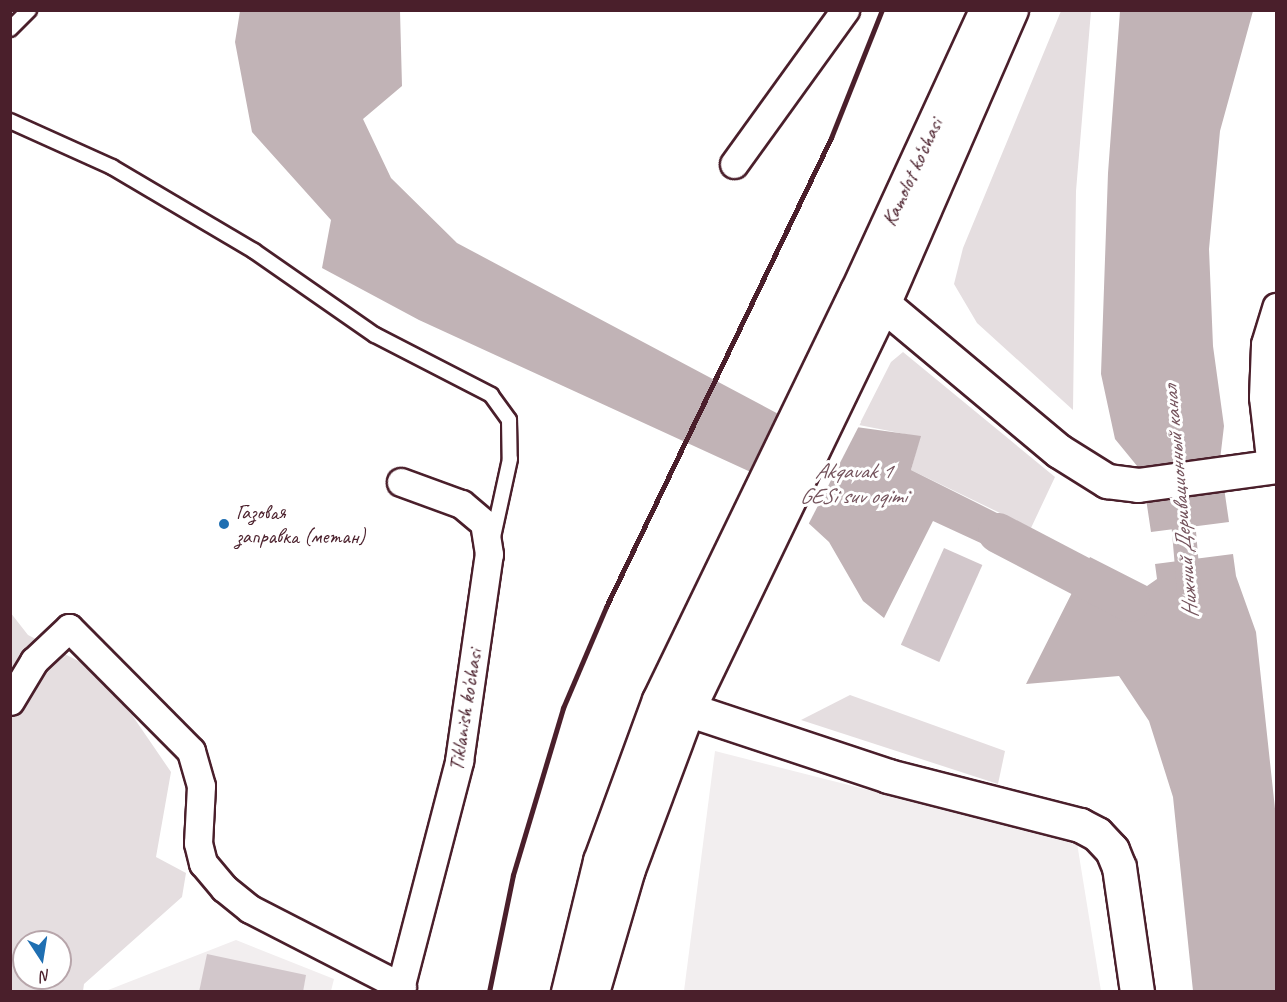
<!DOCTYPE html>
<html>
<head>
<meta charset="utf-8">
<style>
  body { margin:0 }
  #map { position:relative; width:1287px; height:1002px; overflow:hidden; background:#fff; font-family:Caveat,sans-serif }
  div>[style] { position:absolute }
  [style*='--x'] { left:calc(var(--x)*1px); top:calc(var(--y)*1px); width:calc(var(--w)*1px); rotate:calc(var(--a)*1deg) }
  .built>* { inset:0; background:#f2eeef }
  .green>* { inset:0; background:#e5dee0 }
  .water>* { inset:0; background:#c1b3b6 }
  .pier>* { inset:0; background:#fff }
  .canal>* { height:24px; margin:-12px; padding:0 12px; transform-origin:12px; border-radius:12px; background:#c1b3b6 }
  .river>* { height:40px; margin:-20px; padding:0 20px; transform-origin:20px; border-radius:20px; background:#c1b3b6 }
  .building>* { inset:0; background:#d2c7cb; transform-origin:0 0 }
  .roads { filter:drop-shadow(2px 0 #4a1f2b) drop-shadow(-2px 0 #4a1f2b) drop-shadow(0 2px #4a1f2b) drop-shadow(0 -2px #4a1f2b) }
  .lane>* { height:14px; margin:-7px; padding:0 7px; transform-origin:7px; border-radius:7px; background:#fff }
  .street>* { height:27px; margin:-13.5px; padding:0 13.5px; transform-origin:13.5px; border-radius:13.5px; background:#fff }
  .secondary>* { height:33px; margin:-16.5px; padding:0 16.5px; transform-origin:16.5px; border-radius:16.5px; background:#fff }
  .primary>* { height:33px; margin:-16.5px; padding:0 16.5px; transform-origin:16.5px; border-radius:16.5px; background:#fff }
  .rail>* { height:4.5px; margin:-2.25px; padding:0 2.25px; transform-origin:2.25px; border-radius:2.25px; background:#4a1f2b }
  .dots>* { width:16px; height:16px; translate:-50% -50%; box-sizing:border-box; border:3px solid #fff; border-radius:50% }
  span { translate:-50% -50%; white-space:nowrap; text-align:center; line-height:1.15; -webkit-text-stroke:6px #fff; paint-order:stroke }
  .street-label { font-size:21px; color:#4a1f2b }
  .poi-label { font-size:21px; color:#4a1f2b }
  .left { translate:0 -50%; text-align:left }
  .water-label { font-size:22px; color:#74535c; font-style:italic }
  .frame { position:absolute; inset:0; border:12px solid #4a1f2b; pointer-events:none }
  .north { position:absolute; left:12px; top:930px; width:60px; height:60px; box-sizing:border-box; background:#fff; border:2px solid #b7a5aa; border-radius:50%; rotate:168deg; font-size:16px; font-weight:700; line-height:24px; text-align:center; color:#4a1f2b }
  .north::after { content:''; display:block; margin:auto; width:21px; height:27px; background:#1f6fb2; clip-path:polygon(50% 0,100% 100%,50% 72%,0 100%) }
</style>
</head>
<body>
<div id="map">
  <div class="built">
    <i style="clip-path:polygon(715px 751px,1077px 843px,1101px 991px,684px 991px)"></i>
    <i style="clip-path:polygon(236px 940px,334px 979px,331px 991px,103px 992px)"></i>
  </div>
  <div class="green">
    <i style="clip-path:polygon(1061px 11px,1091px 11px,1076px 191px,1073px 410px,977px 323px,954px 284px,963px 248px)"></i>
    <i style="clip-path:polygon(903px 352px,1055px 477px,1031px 528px,911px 470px,920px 437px,859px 425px,891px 362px)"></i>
    <i style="clip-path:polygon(evenodd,10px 612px,28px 635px,86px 665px,132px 715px,171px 772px,156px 857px,186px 873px,182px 897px,84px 984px,83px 991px,11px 991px,10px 612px,24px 942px,60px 942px,60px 978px,24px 978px,24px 942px)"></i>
    <i style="clip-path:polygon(850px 695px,1005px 751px,998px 784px,801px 720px)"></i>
  </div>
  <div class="water">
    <i style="clip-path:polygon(240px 11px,400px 11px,402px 86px,363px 119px,391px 178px,457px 243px,784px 417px,921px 436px,911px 470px,1055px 542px,1041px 571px,933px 521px,884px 618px,863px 601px,829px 542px,755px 474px,419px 320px,322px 268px,331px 220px,252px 132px,235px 42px)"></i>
    <i style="clip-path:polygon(1120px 11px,1253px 11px,1220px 131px,1209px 249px,1213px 346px,1224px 426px,1220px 460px,1229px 522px,1151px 532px,1142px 472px,1115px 439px,1101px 374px,1108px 173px)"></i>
    <i style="clip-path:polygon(1233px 554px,1236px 576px,1256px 632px,1276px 818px,1276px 991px,1193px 991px,1173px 797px,1149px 721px,1119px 676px,1026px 684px,1090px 557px,1147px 586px,1157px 579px,1155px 564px)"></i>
  </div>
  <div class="pier">
    <i style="clip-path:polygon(785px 414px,861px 422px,807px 527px,753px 477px)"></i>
  </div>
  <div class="canal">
    <i style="--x:1181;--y:497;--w:94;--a:85.1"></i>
  </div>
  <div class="river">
    <i style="--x:998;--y:533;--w:149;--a:27.6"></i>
  </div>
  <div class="building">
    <i style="left:944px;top:548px;width:42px;height:106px;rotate:24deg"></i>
    <i style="clip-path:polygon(207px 954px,306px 975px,303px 992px,199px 992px)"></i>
  </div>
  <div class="roads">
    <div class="lane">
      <i style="--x:10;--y:29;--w:27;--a:-45"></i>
      <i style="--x:10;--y:121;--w:112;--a:24.3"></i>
      <i style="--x:112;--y:167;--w:165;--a:30.6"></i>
      <i style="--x:254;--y:251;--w:147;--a:34.8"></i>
      <i style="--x:375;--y:335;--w:131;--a:27.3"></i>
      <i style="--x:491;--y:395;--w:31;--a:54"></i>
      <i style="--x:509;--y:420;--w:39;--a:89"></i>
      <i style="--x:510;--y:459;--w:80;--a:102.3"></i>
    </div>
    <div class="street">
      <i style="--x:734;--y:164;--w:190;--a:-54.2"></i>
      <i style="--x:1271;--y:467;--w:70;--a:-96.5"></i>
      <i style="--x:1263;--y:397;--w:53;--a:-87.8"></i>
      <i style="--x:1265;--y:344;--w:39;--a:-73"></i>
      <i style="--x:10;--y:701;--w:47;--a:-59"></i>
      <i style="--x:34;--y:661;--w:48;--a:-43.3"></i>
      <i style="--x:69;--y:628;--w:173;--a:45.2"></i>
      <i style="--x:191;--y:751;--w:36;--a:74"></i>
      <i style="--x:201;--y:786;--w:57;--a:93"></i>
      <i style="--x:198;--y:843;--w:21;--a:76"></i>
      <i style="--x:203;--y:863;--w:33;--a:50"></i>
      <i style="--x:224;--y:888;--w:33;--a:39"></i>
      <i style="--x:250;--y:909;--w:171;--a:27.2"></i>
      <i style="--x:399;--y:992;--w:239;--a:-75.4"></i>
      <i style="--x:459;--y:761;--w:209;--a:-81.8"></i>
      <i style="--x:489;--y:554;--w:31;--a:-99"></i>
      <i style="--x:484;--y:523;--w:30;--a:-140"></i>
      <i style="--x:461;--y:504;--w:64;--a:-159.9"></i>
    </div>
    <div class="secondary">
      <i style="--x:859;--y:292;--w:27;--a:27"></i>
      <i style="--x:883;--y:304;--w:229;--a:39.9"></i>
      <i style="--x:1059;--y:451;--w:57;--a:32"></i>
      <i style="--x:1107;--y:481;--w:31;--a:7"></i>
      <i style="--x:1138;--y:485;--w:139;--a:-7.8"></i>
      <i style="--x:660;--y:700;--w:240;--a:18.4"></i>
      <i style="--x:888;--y:776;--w:198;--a:14.3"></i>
      <i style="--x:1080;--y:825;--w:19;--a:28"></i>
      <i style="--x:1097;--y:834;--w:22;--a:47"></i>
      <i style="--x:1112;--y:850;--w:18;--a:68"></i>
      <i style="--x:1119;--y:867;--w:126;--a:81.8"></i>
    </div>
    <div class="primary">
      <i style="--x:568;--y:992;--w:135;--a:-76.3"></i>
      <i style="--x:600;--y:861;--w:171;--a:-69.9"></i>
      <i style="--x:659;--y:700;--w:454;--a:-64.2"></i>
      <i style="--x:857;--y:291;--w:309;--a:-65.3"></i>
      <i style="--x:592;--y:992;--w:128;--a:-73.7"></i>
      <i style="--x:628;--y:869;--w:169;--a:-69.5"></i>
      <i style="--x:687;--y:711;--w:452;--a:-64.3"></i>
      <i style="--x:883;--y:304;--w:321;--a:-66.5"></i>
    </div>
  </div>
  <div class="rail">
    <i style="--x:489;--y:992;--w:119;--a:-78.4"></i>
    <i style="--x:513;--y:875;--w:174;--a:-73.3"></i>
    <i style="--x:563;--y:708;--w:110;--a:-66.9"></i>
    <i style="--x:606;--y:607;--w:520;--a:-64.37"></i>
    <i style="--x:831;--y:138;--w:138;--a:-68.3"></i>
  </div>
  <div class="dots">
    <i style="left:224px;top:524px;background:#1f6fb2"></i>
  </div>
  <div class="street-label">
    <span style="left:912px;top:172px;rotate:-65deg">Kamolot ko‘chasi</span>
    <span style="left:465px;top:710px;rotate:-81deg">Tiklanish ko'chasi</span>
  </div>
  <div class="poi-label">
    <span class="left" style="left:236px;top:524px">Газовая<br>заправка (метан)</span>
  </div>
  <div class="water-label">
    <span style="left:853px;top:484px">Akqavak 1<br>GESi suv oqimi</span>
    <span style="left:1181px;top:502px;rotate:-95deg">Нижний Деривационный канал</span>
  </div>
  <div class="frame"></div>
  <div class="north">N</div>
</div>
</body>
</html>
